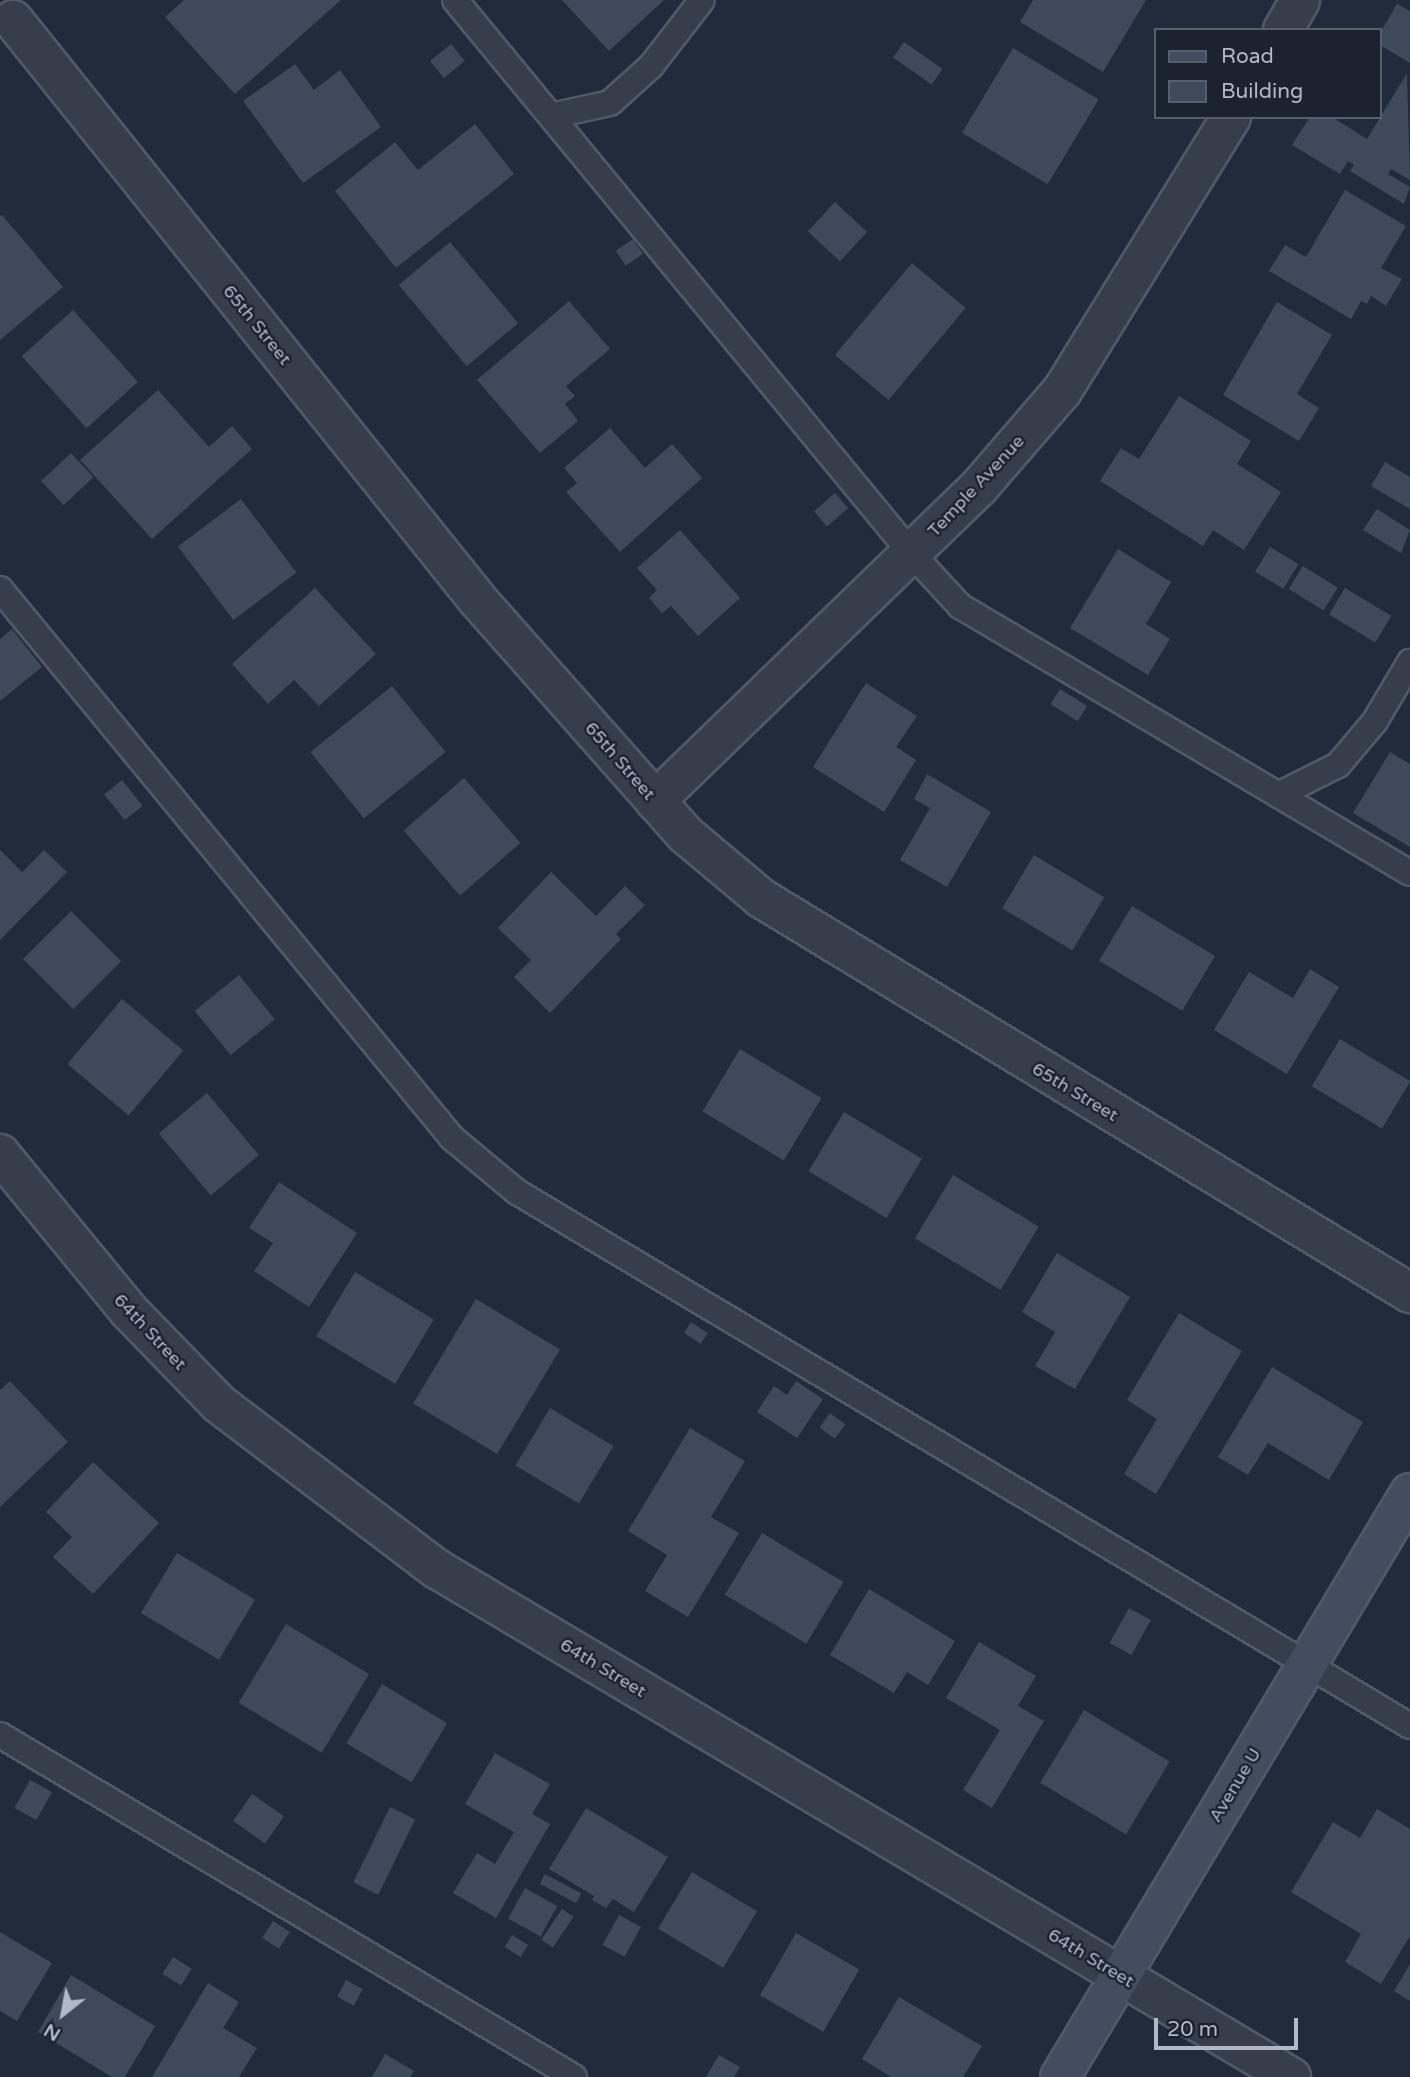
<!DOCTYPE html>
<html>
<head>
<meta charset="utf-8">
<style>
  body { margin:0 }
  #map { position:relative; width:1410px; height:2077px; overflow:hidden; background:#222b3c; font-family:"Varela Round",sans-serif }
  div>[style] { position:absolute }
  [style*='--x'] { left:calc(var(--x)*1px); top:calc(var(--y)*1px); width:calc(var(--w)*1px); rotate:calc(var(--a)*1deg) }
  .building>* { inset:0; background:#3e495c; transform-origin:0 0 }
  .roads { filter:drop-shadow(2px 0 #515867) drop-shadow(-2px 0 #515867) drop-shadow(0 2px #515867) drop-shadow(0 -2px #515867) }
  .lane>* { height:24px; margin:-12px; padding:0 12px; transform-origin:12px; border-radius:12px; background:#363e4c }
  .street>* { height:38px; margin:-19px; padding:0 19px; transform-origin:19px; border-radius:19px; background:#363e4c }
  .secondary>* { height:38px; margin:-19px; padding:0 19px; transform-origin:19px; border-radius:19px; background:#444c60 }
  span { translate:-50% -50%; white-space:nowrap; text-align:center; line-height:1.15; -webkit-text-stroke:5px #1b2331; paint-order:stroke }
  .street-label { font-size:18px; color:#b1b8c8 }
  .legend { position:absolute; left:1154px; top:28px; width:228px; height:91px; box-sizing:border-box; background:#1b2331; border:2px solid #575f6d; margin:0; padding:9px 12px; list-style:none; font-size:21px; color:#b1b8c8 }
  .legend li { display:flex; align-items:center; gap:14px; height:35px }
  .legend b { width:35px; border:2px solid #575f6d }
  .north { position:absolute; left:28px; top:1979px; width:70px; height:70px; -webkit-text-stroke:5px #1b2331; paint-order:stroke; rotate:211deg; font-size:19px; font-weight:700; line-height:28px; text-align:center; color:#b1b8c8 }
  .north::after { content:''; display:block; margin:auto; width:24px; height:32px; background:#b1b8c8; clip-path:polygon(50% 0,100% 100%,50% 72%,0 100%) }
  .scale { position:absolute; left:1154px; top:2018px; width:144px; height:32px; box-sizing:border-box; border:4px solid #b1b8c8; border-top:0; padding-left:9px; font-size:21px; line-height:24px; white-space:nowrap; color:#b1b8c8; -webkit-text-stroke:5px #1b2331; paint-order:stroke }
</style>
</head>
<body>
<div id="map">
  <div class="building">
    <i style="clip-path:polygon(184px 0,341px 0,235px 94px,165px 17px)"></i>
    <i style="clip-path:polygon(562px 0,664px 0,609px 51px)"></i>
    <i style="clip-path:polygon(1033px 0,1146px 0,1103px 72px,1020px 22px)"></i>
    <i style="clip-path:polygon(1397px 4px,1410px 11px,1410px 63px,1380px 45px,1380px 33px)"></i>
    <i style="left:904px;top:42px;width:47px;height:19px;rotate:35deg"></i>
    <i style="left:451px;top:44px;width:22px;height:27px;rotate:51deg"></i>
    <i style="left:1013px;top:48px;width:100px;height:99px;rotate:31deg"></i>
    <i style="clip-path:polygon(295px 64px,314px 90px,340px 70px,381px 127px,303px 183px,243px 101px)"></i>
    <i style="clip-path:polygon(1407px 73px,1410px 180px,1391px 169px,1388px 174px,1410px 187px,1404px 204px,1350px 171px,1354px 165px,1348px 161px,1340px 174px,1292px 145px,1310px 117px,1332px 117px,1367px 139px)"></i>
    <i style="clip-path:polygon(475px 124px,514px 174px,396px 268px,335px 191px,395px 142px,418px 170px)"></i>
    <i style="clip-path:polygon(1345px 190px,1406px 226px,1381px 268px,1402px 279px,1386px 306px,1371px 296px,1367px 304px,1361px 301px,1351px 319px,1269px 271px,1285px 245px,1306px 257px)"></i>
    <i style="left:835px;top:202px;width:44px;height:40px;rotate:43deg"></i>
    <i style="clip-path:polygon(2px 215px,63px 287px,0 340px,0 216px)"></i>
    <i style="left:633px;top:239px;width:18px;height:21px;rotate:56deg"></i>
    <i style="left:450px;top:242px;width:106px;height:67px;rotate:50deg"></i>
    <i style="left:912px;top:263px;width:70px;height:120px;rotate:40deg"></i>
    <i style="clip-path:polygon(569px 301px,610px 349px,566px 386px,575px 396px,565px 404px,578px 421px,540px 453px,477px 380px)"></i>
    <i style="clip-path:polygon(1277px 302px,1332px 335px,1297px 394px,1319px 408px,1299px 441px,1223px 395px)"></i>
    <i style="left:73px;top:310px;width:97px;height:69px;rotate:48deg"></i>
    <i style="clip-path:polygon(158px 390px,209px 447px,232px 426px,252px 449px,152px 539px,80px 460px)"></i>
    <i style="clip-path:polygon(1179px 396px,1251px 441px,1237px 464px,1281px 492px,1244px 550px,1213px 530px,1203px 546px,1100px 481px,1121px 448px,1139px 459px)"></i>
    <i style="clip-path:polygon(610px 428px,645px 468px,672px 444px,702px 478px,620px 552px,566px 492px,577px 483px,564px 468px)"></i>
    <i style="left:71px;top:453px;width:33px;height:41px;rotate:47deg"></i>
    <i style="clip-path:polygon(1385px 462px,1410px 477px,1410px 509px,1371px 486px)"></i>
    <i style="left:835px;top:493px;width:20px;height:28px;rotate:49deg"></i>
    <i style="left:241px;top:499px;width:92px;height:79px;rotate:53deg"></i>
    <i style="clip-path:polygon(1377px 509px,1410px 530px,1401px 553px,1363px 530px)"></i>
    <i style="clip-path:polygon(680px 530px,740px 598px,698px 636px,671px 606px,662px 613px,649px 598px,657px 590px,637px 568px)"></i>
    <i style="left:1270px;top:547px;width:33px;height:29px;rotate:31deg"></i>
    <i style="clip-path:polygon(1118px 549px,1171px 582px,1146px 624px,1170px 639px,1148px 675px,1070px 628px)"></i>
    <i style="left:1303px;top:566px;width:41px;height:27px;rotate:32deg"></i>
    <i style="clip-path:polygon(315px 588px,376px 654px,319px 706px,294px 680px,268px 704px,232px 664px)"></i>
    <i style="left:1345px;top:588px;width:54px;height:31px;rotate:31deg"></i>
    <i style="clip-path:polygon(12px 629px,42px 667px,0 701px,0 639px)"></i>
    <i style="clip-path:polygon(866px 683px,917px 716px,896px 747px,916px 760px,884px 812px,813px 767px)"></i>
    <i style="left:392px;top:686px;width:85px;height:105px;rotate:51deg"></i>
    <i style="left:1060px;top:689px;width:32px;height:18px;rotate:32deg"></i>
    <i style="clip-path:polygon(1390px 752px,1410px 764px,1410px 847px,1353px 813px)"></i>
    <i style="clip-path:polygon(927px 774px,991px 812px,947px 887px,900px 860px,930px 808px,914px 799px)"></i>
    <i style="left:464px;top:778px;width:86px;height:80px;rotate:49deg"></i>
    <i style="left:122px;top:780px;width:33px;height:23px;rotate:51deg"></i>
    <i style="clip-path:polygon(0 850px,22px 872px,44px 850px,67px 872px,0 940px)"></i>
    <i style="left:1034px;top:855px;width:82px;height:62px;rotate:31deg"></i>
    <i style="clip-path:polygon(551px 872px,596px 916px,625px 886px,645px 905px,616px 934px,621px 939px,550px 1013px,514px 977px,531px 960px,498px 928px)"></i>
    <i style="left:1132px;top:906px;width:97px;height:64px;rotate:31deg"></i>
    <i style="left:71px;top:911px;width:71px;height:68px;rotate:45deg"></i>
    <i style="clip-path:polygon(1310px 969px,1339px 987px,1287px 1074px,1214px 1030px,1249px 972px,1293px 998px)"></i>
    <i style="left:239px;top:975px;width:57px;height:57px;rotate:51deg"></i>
    <i style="left:122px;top:999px;width:80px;height:85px;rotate:40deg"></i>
    <i style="left:1340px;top:1039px;width:82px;height:55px;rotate:31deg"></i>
    <i style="left:740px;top:1049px;width:95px;height:73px;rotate:31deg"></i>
    <i style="left:207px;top:1093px;width:81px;height:63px;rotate:50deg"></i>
    <i style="left:844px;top:1112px;width:91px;height:69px;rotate:31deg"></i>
    <i style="left:953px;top:1175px;width:100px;height:74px;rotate:31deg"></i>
    <i style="clip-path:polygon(279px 1182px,357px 1233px,309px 1307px,254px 1271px,273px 1243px,249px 1228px)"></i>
    <i style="clip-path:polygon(1057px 1253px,1130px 1297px,1075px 1389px,1035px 1366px,1055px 1332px,1022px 1312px)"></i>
    <i style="left:355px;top:1272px;width:92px;height:75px;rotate:31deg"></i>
    <i style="left:476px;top:1299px;width:98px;height:122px;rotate:31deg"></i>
    <i style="clip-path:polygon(1179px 1313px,1242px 1351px,1156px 1494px,1124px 1474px,1157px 1419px,1127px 1400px)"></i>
    <i style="left:691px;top:1322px;width:20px;height:13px;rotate:33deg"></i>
    <i style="clip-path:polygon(1272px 1367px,1363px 1422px,1329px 1480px,1268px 1443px,1248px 1475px,1218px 1457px)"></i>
    <i style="clip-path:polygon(10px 1381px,68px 1442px,0 1507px,0 1390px)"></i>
    <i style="clip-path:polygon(796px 1381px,823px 1399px,797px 1438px,757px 1412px,774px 1386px,787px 1395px)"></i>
    <i style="left:550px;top:1408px;width:74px;height:67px;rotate:31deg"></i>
    <i style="left:830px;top:1413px;width:19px;height:18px;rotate:36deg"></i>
    <i style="clip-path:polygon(690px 1428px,745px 1461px,711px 1517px,739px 1533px,688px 1617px,645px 1591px,667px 1555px,628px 1531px)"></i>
    <i style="clip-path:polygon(93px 1462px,159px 1523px,93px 1594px,53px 1557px,72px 1537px,46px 1512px)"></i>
    <i style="left:762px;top:1533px;width:95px;height:72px;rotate:31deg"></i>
    <i style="left:177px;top:1553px;width:91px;height:70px;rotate:31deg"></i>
    <i style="clip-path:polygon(869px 1589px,955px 1641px,928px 1685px,907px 1672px,894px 1693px,830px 1655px)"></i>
    <i style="left:1129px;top:1608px;width:25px;height:40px;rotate:29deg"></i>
    <i style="left:286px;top:1624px;width:97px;height:92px;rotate:31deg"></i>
    <i style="clip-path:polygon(979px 1642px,1036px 1676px,1018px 1706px,1044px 1721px,992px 1808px,963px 1790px,1000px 1730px,946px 1698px)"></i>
    <i style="left:382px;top:1684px;width:76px;height:69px;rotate:31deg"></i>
    <i style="left:1084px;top:1710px;width:100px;height:85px;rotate:31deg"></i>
    <i style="clip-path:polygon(495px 1753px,550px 1784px,532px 1814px,550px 1824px,496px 1918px,453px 1893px,477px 1853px,495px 1864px,514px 1832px,465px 1804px)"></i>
    <i style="left:30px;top:1780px;width:25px;height:32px;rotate:29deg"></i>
    <i style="left:252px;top:1794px;width:39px;height:33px;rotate:35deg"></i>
    <i style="left:390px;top:1807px;width:28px;height:84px;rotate:26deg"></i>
    <i style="clip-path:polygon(586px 1808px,668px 1857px,634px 1912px,613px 1899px,606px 1908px,592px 1900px,594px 1896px,549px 1869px)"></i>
    <i style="clip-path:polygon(1377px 1809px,1410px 1829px,1410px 1936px,1381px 1984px,1345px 1962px,1361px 1934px,1291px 1892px,1333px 1822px,1360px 1838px)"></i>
    <i style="left:692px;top:1872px;width:76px;height:66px;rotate:31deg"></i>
    <i style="left:545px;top:1874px;width:41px;height:11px;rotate:28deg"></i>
    <i style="left:525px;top:1888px;width:37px;height:35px;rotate:29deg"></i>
    <i style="left:562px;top:1909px;width:14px;height:37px;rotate:34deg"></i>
    <i style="left:619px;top:1915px;width:25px;height:34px;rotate:29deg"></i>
    <i style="left:273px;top:1921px;width:20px;height:20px;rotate:33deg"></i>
    <i style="clip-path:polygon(0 1932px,52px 1963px,17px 2021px,0 2011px)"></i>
    <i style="left:796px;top:1933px;width:73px;height:72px;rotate:30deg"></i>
    <i style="left:512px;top:1935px;width:19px;height:14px;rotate:32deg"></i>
    <i style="left:173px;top:1957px;width:22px;height:20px;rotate:32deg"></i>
    <i style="clip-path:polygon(1410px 1964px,1410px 2001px,1394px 1991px)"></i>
    <i style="clip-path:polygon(71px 1975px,155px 2026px,125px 2077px,112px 2077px,38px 2032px)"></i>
    <i style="left:346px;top:1980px;width:19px;height:19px;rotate:28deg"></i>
    <i style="clip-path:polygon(208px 1983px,239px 2002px,223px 2028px,257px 2048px,239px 2077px,152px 2077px)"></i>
    <i style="clip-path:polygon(899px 1997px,982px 2046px,963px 2077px,891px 2077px,862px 2059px)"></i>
    <i style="clip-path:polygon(385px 2054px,414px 2071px,410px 2077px,372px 2077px)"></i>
    <i style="clip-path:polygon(719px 2055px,740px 2067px,734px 2077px,706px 2077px)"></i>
  </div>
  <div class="roads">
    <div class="lane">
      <i style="--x:455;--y:0;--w:717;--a:50.49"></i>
      <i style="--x:911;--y:553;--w:72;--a:47.2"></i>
      <i style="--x:960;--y:606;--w:523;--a:30.68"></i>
      <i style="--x:551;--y:116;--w:60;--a:-12.4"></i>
      <i style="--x:610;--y:103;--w:55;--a:-42.1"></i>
      <i style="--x:651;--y:66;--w:83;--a:-52.3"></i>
      <i style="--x:0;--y:589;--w:711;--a:50.53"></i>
      <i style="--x:452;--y:1138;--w:85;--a:39.7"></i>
      <i style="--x:517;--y:1192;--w:1040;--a:30.88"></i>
      <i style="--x:1278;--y:795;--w:67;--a:-26.6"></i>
      <i style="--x:1338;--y:765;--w:57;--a:-49.9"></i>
      <i style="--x:1375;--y:721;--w:69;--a:-59.3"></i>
      <i style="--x:0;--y:1735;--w:668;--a:30.79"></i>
    </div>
    <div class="street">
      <i style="--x:13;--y:20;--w:742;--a:51.29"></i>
      <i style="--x:477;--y:599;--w:315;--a:48.5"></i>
      <i style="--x:686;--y:835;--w:98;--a:40"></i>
      <i style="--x:761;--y:898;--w:760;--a:31.33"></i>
      <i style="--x:1283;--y:30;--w:34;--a:-60"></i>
      <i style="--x:655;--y:801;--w:451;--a:-44.1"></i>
      <i style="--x:979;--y:487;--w:127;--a:-49.2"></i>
      <i style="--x:1062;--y:391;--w:322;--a:-58.3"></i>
      <i style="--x:0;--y:1154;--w:203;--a:50.6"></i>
      <i style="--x:129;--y:1311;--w:128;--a:45.9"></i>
      <i style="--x:218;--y:1403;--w:275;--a:37.2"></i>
      <i style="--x:437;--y:1569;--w:994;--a:30.75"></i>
    </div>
    <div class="secondary">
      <i style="--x:1060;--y:2077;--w:681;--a:-59.07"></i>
    </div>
  </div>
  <div class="street-label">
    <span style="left:257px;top:325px;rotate:51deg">65th Street</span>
    <span style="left:976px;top:486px;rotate:-47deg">Temple Avenue</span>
    <span style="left:620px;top:761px;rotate:49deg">65th Street</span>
    <span style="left:1075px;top:1092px;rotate:31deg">65th Street</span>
    <span style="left:150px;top:1332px;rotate:47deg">64th Street</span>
    <span style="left:603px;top:1668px;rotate:31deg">64th Street</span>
    <span style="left:1235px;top:1785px;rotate:-59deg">Avenue U</span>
    <span style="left:1091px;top:1958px;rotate:31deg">64th Street</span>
  </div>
  <ul class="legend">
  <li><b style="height:9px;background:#444c60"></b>Road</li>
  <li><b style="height:19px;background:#3e495c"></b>Building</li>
  </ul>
  <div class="north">N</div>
  <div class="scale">20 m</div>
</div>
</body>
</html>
